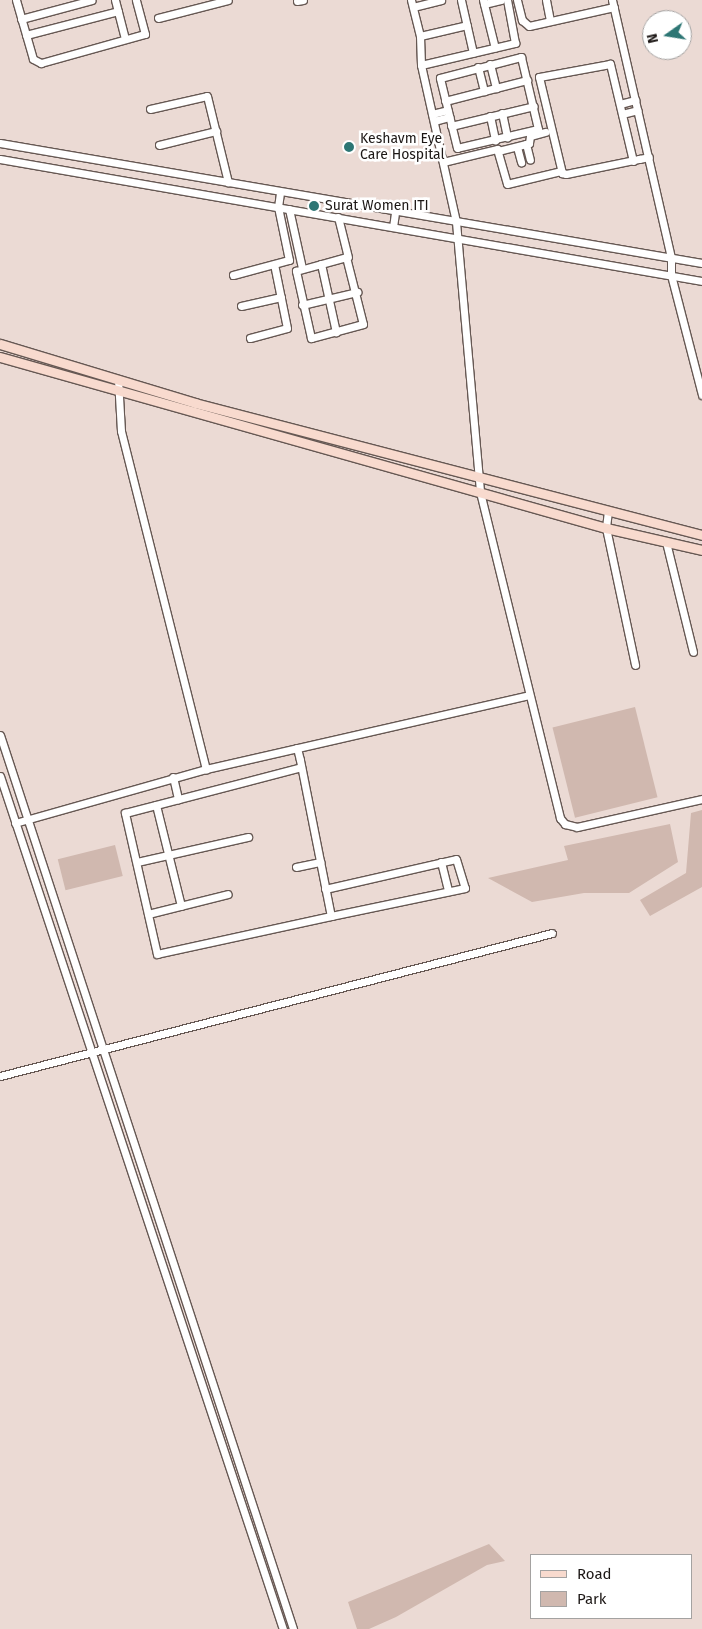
<!DOCTYPE html>
<html>
<head>
<meta charset="utf-8">
<style>
  body { margin:0 }
  #map { position:relative; width:702px; height:1629px; overflow:hidden; background:#ebdad4; font-family:"Fira Sans",sans-serif }
  div>[style] { position:absolute }
  [style*='--x'] { left:calc(var(--x)*1px); top:calc(var(--y)*1px); width:calc(var(--w)*1px); rotate:calc(var(--a)*1deg) }
  .green>* { inset:0; background:#d0b8af; transform-origin:0 0 }
  .roads { filter:drop-shadow(1px 0 #665853) drop-shadow(-1px 0 #665853) drop-shadow(0 1px #665853) drop-shadow(0 -1px #665853) }
  .minor>* { height:7px; margin:-3.5px; padding:0 3.5px; transform-origin:3.5px; border-radius:3.5px; background:#fff }
  .major>* { height:9px; margin:-4.5px; padding:0 4.5px; transform-origin:4.5px; border-radius:4.5px; background:#f8dace }
  .dots>* { width:14px; height:14px; translate:-50% -50%; box-sizing:border-box; border:2px solid #fff; border-radius:50% }
  span { translate:-50% -50%; white-space:nowrap; text-align:center; line-height:1.15; -webkit-text-stroke:5px #fff; paint-order:stroke }
  .poi-label { font-size:14px; color:#1c1715 }
  .left { translate:0 -50%; text-align:left }
  .legend { position:absolute; left:530px; top:1554px; width:162px; height:65px; box-sizing:border-box; background:#fff; border:1px solid #a4a2a1; margin:0; padding:6px 9px; list-style:none; font-size:15px; color:#1c1715 }
  .legend li { display:flex; align-items:center; gap:10px; height:25px }
  .legend b { width:25px; border:1px solid #a4a2a1 }
  .north { position:absolute; left:642px; top:10px; width:50px; height:50px; box-sizing:border-box; background:#fff; border:1px solid #a4a2a1; border-radius:50%; rotate:257deg; font-size:14px; font-weight:700; line-height:20px; text-align:center; color:#1c1715 }
  .north::after { content:''; display:block; margin:auto; width:18px; height:22px; background:#2d7674; clip-path:polygon(50% 0,100% 100%,50% 72%,0 100%) }
</style>
</head>
<body>
<div id="map">
  <div class="green">
    <i style="left:635px;top:707px;width:93px;height:85px;rotate:76deg"></i>
    <i style="clip-path:polygon(702px 810px,702px 887px,650px 916px,640px 900px,686px 873px,691px 813px)"></i>
    <i style="clip-path:polygon(670px 824px,678px 862px,629px 893px,584px 893px,532px 902px,488px 878px,568px 860px,564px 846px)"></i>
    <i style="left:115px;top:845px;width:32px;height:59px;rotate:76deg"></i>
    <i style="clip-path:polygon(489px 1544px,505px 1561px,487px 1565px,396px 1617px,369px 1629px,357px 1629px,348px 1602px)"></i>
  </div>
  <div class="roads">
    <div class="minor">
      <i style="--x:16;--y:0;--w:61;--a:73.9"></i>
      <i style="--x:33;--y:59;--w:9;--a:27"></i>
      <i style="--x:41;--y:63;--w:108;--a:-15.6"></i>
      <i style="--x:145;--y:34;--w:35;--a:-105"></i>
      <i style="--x:115;--y:0;--w:40;--a:75.6"></i>
      <i style="--x:411;--y:0;--w:37;--a:76"></i>
      <i style="--x:420;--y:36;--w:29;--a:88"></i>
      <i style="--x:421;--y:65;--w:161;--a:77.4"></i>
      <i style="--x:456;--y:222;--w:271;--a:84.9"></i>
      <i style="--x:480;--y:492;--w:336;--a:76.2"></i>
      <i style="--x:560;--y:818;--w:8;--a:50"></i>
      <i style="--x:565;--y:824;--w:12;--a:14"></i>
      <i style="--x:577;--y:827;--w:128;--a:-12.6"></i>
      <i style="--x:461;--y:0;--w:54;--a:77.2"></i>
      <i style="--x:483;--y:0;--w:49;--a:76"></i>
      <i style="--x:517;--y:0;--w:21;--a:76"></i>
      <i style="--x:522;--y:20;--w:9;--a:41"></i>
      <i style="--x:529;--y:26;--w:87;--a:-12.6"></i>
      <i style="--x:546;--y:0;--w:21;--a:79"></i>
      <i style="--x:612;--y:0;--w:265;--a:77.1"></i>
      <i style="--x:671;--y:258;--w:17;--a:90"></i>
      <i style="--x:671;--y:275;--w:124;--a:75.5"></i>
      <i style="--x:297;--y:1;--w:6;--a:-9"></i>
      <i style="--x:484;--y:4;--w:17;--a:-13"></i>
      <i style="--x:413;--y:7;--w:29;--a:-14"></i>
      <i style="--x:158;--y:18;--w:72;--a:-14.4"></i>
      <i style="--x:21;--y:19;--w:73;--a:-15"></i>
      <i style="--x:26;--y:35;--w:95;--a:-14.6"></i>
      <i style="--x:420;--y:36;--w:48;--a:-13.2"></i>
      <i style="--x:521;--y:57;--w:74;--a:76.7"></i>
      <i style="--x:538;--y:129;--w:83;--a:166.8"></i>
      <i style="--x:457;--y:148;--w:72;--a:-103.7"></i>
      <i style="--x:440;--y:78;--w:84;--a:-14.5"></i>
      <i style="--x:490;--y:64;--w:25;--a:76"></i>
      <i style="--x:421;--y:65;--w:97;--a:-13.2"></i>
      <i style="--x:515;--y:43;--w:44;--a:-100.5"></i>
      <i style="--x:478;--y:67;--w:25;--a:76"></i>
      <i style="--x:445;--y:101;--w:85;--a:-14.4"></i>
      <i style="--x:620;--y:104;--w:16;--a:-15"></i>
      <i style="--x:150;--y:109;--w:58;--a:-12.8"></i>
      <i style="--x:207;--y:96;--w:89;--a:76.3"></i>
      <i style="--x:502;--y:113;--w:25;--a:78"></i>
      <i style="--x:432;--y:114;--w:16;--a:-14"></i>
      <i style="--x:622;--y:114;--w:16;--a:-14"></i>
      <i style="--x:490;--y:116;--w:25;--a:78"></i>
      <i style="--x:434;--y:121;--w:16;--a:-15"></i>
      <i style="--x:451;--y:126;--w:85;--a:-13.5"></i>
      <i style="--x:0;--y:143;--w:712;--a:9.7"></i>
      <i style="--x:526;--y:144;--w:16;--a:76"></i>
      <i style="--x:159;--y:145;--w:59;--a:-13.8"></i>
      <i style="--x:517;--y:147;--w:16;--a:75"></i>
      <i style="--x:498;--y:151;--w:32;--a:-14"></i>
      <i style="--x:529;--y:143;--w:7;--a:-82"></i>
      <i style="--x:530;--y:136;--w:16;--a:-15"></i>
      <i style="--x:0;--y:159;--w:713;--a:9.86"></i>
      <i style="--x:633;--y:161;--w:100;--a:-103.3"></i>
      <i style="--x:610;--y:64;--w:72;--a:169.6"></i>
      <i style="--x:539;--y:77;--w:99;--a:76.5"></i>
      <i style="--x:562;--y:173;--w:4;--a:14"></i>
      <i style="--x:566;--y:174;--w:75;--a:-11.6"></i>
      <i style="--x:639;--y:159;--w:10;--a:-11"></i>
      <i style="--x:443;--y:162;--w:56;--a:-13.5"></i>
      <i style="--x:497;--y:149;--w:36;--a:74"></i>
      <i style="--x:507;--y:184;--w:56;--a:-13.5"></i>
      <i style="--x:289;--y:209;--w:60;--a:77.6"></i>
      <i style="--x:338;--y:217;--w:41;--a:76"></i>
      <i style="--x:393;--y:227;--w:15;--a:-82"></i>
      <i style="--x:346;--y:257;--w:69;--a:75.8"></i>
      <i style="--x:363;--y:324;--w:54;--a:164.9"></i>
      <i style="--x:311;--y:338;--w:69;--a:-102.6"></i>
      <i style="--x:296;--y:271;--w:52;--a:-15.6"></i>
      <i style="--x:321;--y:264;--w:70;--a:77.6"></i>
      <i style="--x:233;--y:275;--w:58;--a:-15"></i>
      <i style="--x:289;--y:260;--w:54;--a:-101.7"></i>
      <i style="--x:278;--y:207;--w:15;--a:-82"></i>
      <i style="--x:302;--y:305;--w:57;--a:-13.3"></i>
      <i style="--x:241;--y:306;--w:41;--a:-12.7"></i>
      <i style="--x:250;--y:338;--w:38;--a:-15"></i>
      <i style="--x:287;--y:328;--w:65;--a:-101.5"></i>
      <i style="--x:118;--y:379;--w:52;--a:86.7"></i>
      <i style="--x:121;--y:431;--w:349;--a:75.9"></i>
      <i style="--x:608;--y:511;--w:17;--a:97"></i>
      <i style="--x:606;--y:528;--w:140;--a:78"></i>
      <i style="--x:666;--y:542;--w:113;--a:76.2"></i>
      <i style="--x:0;--y:735;--w:941;--a:71.85"></i>
      <i style="--x:297;--y:748;--w:12;--a:76"></i>
      <i style="--x:300;--y:760;--w:159;--a:78.8"></i>
      <i style="--x:331;--y:916;--w:178;--a:167.7"></i>
      <i style="--x:157;--y:954;--w:145;--a:-102.8"></i>
      <i style="--x:125;--y:813;--w:182;--a:-14.6"></i>
      <i style="--x:0;--y:776;--w:899;--a:71.65"></i>
      <i style="--x:173;--y:777;--w:23;--a:77"></i>
      <i style="--x:156;--y:805;--w:104;--a:76.1"></i>
      <i style="--x:15;--y:823;--w:198;--a:-15.8"></i>
      <i style="--x:206;--y:769;--w:330;--a:-12.9"></i>
      <i style="--x:137;--y:862;--w:114;--a:-12.7"></i>
      <i style="--x:441;--y:862;--w:30;--a:76"></i>
      <i style="--x:296;--y:867;--w:25;--a:-12"></i>
      <i style="--x:325;--y:889;--w:134;--a:-12.9"></i>
      <i style="--x:456;--y:859;--w:30;--a:73"></i>
      <i style="--x:465;--y:888;--w:137;--a:168.2"></i>
      <i style="--x:148;--y:914;--w:82;--a:-14"></i>
      <i style="--x:0;--y:1076;--w:570;--a:-14.52"></i>
    </div>
    <div class="major">
      <i style="--x:0;--y:344;--w:204;--a:16.8"></i>
      <i style="--x:195;--y:403;--w:524;--a:14.59"></i>
      <i style="--x:0;--y:357;--w:630;--a:15.76"></i>
      <i style="--x:606;--y:528;--w:98;--a:12.9"></i>
    </div>
  </div>
  <div class="dots">
    <i style="left:349px;top:147px;background:#2d7674"></i>
    <i style="left:314px;top:206px;background:#2d7674"></i>
  </div>
  <div class="poi-label">
    <span class="left" style="left:360px;top:147px">Keshavm Eye<br>Care Hospital</span>
    <span class="left" style="left:325px;top:206px">Surat Women ITI</span>
  </div>
  <ul class="legend">
  <li><b style="height:6px;background:#f8dace"></b>Road</li>
  <li><b style="height:14px;background:#d0b8af"></b>Park</li>
  </ul>
  <div class="north">N</div>
</div>
</body>
</html>
